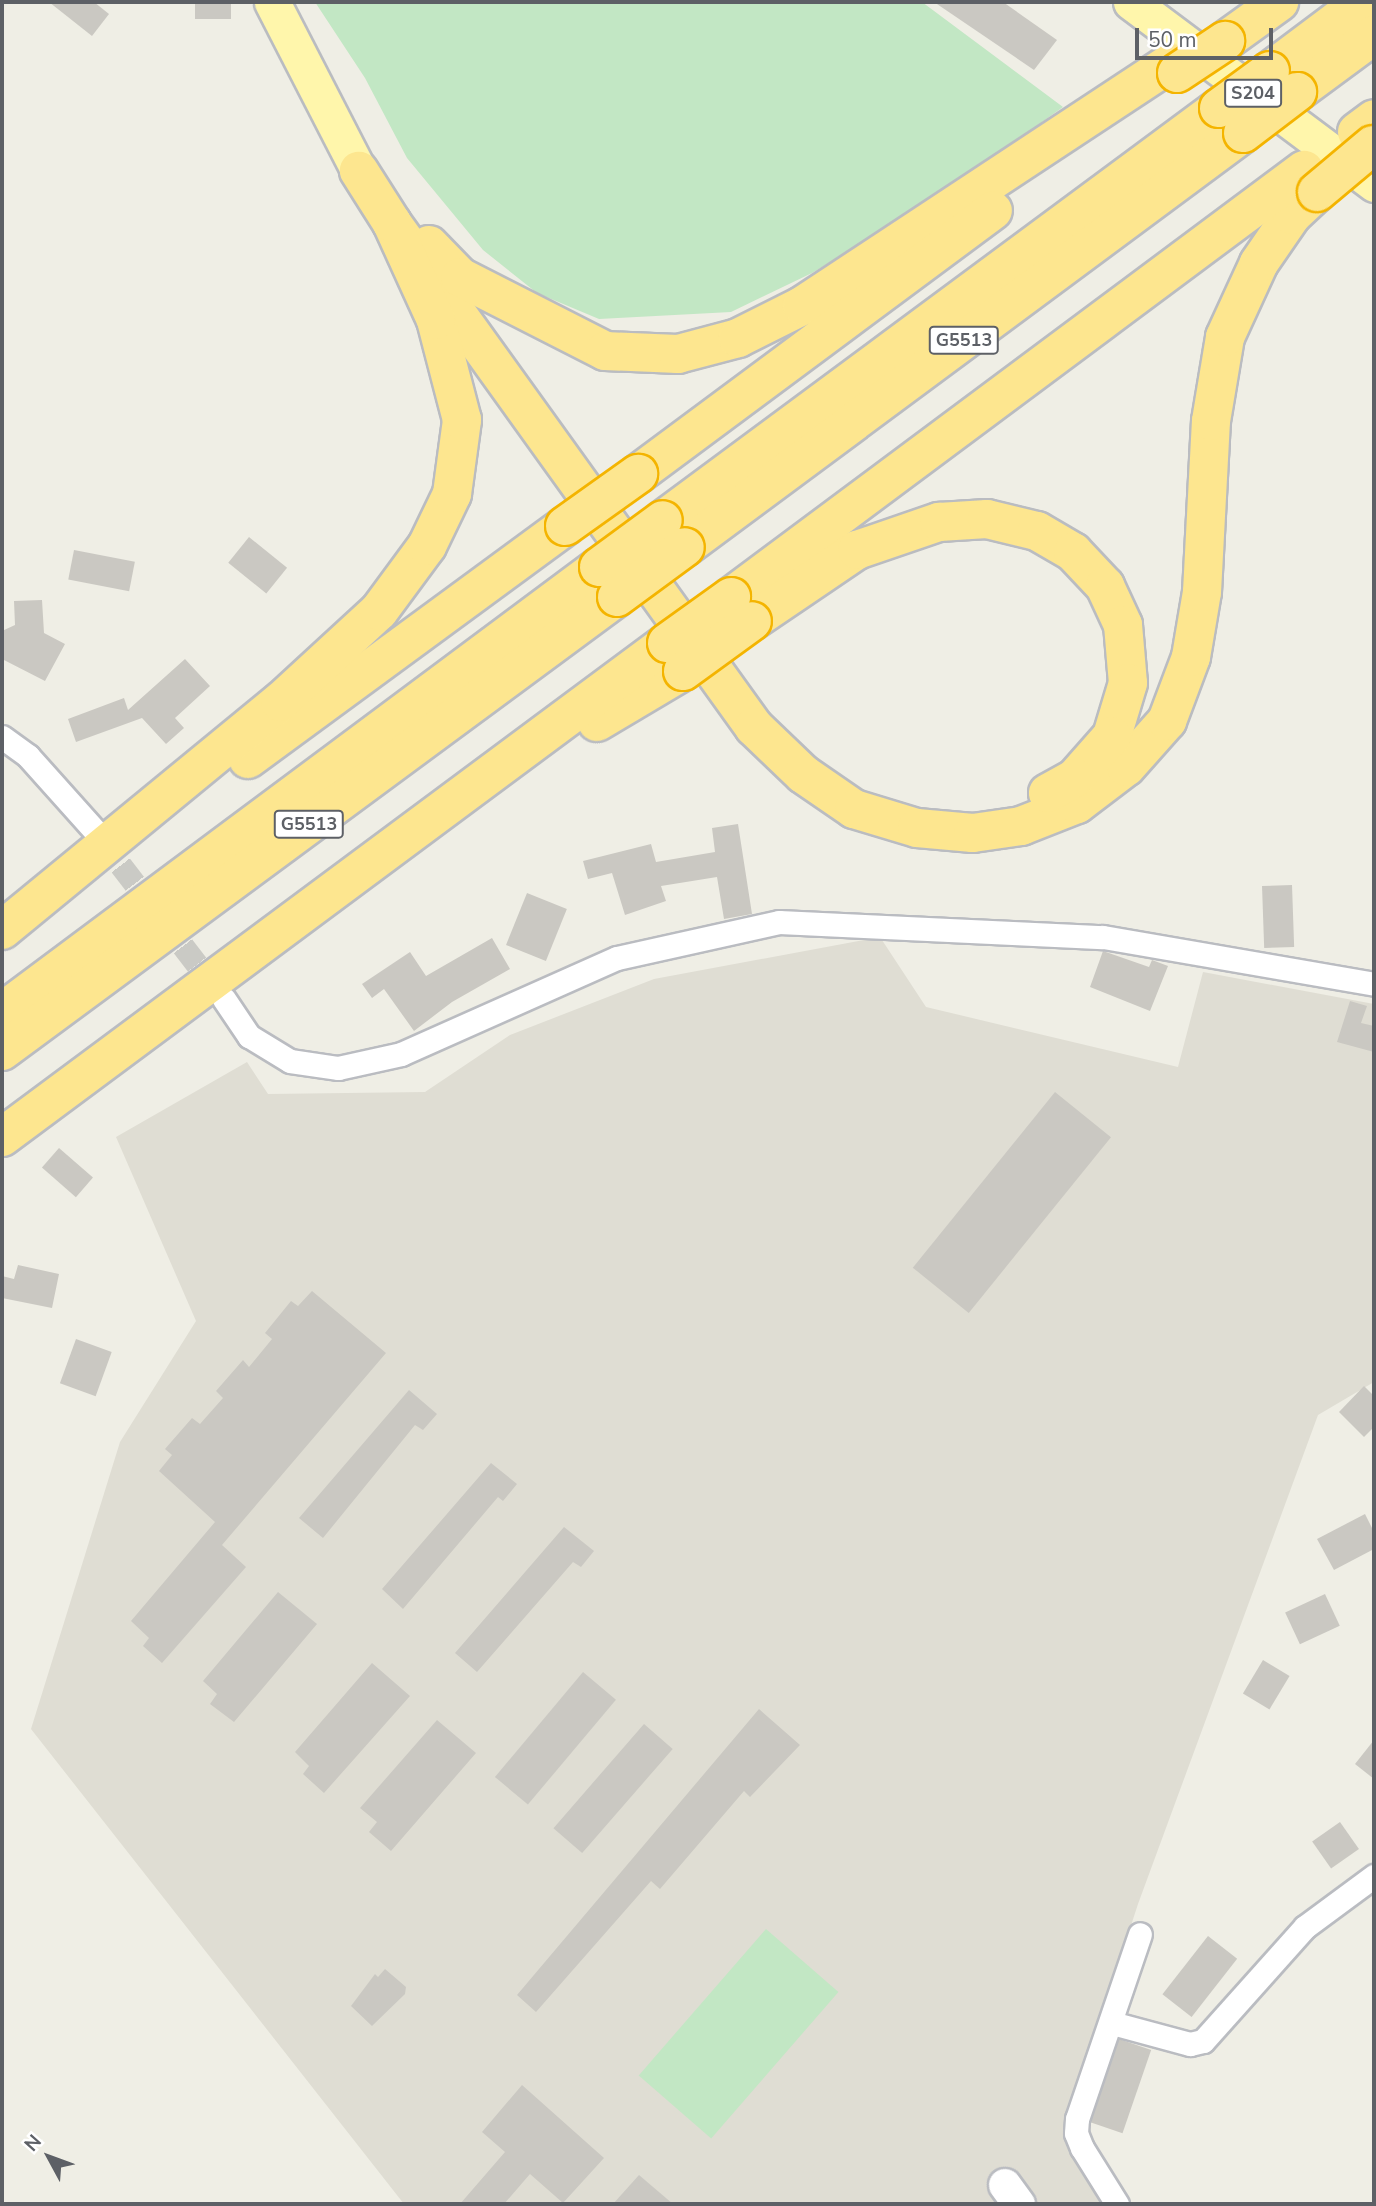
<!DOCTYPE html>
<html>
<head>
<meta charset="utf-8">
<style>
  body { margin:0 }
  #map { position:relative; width:1376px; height:2206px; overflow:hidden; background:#efeee5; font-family:"Nunito Sans",sans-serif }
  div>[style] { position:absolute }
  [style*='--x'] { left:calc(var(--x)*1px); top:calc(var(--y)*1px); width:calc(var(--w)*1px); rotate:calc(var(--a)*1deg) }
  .education>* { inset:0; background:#dfddd3 }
  .green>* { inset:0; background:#c2e7c4; transform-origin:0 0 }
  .building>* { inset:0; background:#cac8c2; transform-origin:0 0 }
  .street-tunnel>* { height:23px; margin-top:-11.5px; transform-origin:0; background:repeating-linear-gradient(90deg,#cacac5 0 23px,transparent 0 34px) }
  .roads { filter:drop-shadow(2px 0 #babcc1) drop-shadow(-2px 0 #babcc1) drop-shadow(0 2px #babcc1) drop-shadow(0 -2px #babcc1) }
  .street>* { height:23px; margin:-11.5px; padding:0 11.5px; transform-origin:11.5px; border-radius:11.5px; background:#fff }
  .secondary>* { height:32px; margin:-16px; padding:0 16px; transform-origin:16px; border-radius:16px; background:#fff }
  .primary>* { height:35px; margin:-17.5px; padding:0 17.5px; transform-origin:17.5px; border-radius:17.5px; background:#fff6ab }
  .highway>* { height:38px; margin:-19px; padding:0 19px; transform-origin:19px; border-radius:19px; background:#fde68f }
  .bridges { filter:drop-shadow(2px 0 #f4b400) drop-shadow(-2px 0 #f4b400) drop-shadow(0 2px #f4b400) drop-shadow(0 -2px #f4b400) }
  .highway-bridge>* { height:38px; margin:-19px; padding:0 19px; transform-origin:19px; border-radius:19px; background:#fde68f }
  span { translate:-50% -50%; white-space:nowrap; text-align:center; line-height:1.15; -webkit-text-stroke:5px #fff; paint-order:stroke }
  .shield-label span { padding:2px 5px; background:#fff; border:2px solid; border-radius:5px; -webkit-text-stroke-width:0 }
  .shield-label { font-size:18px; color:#5d6066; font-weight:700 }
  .frame { position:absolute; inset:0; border:4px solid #5d6066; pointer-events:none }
  .north { position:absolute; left:14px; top:2122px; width:70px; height:70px; -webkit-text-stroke:5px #fff; paint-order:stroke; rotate:311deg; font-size:19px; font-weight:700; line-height:28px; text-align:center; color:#5d6066 }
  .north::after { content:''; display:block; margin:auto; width:24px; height:32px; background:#5d6066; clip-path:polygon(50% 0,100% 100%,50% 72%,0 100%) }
  .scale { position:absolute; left:1135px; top:28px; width:138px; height:32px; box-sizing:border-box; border:4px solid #5d6066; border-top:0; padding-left:9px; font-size:21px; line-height:24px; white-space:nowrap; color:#5d6066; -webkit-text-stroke:5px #fff; paint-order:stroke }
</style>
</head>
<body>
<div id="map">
  <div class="education">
    <i style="clip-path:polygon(880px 937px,926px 1007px,1178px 1067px,1203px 972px,1374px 1004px,1374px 1382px,1318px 1415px,1138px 1904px,1065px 2128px,1107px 2204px,404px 2204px,31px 1729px,120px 1442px,196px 1321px,116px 1137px,247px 1062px,268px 1094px,425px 1092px,510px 1035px,654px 979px)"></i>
  </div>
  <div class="green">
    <i style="clip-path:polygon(315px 2px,922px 2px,1063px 107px,925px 205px,812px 273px,731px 312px,599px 319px,537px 293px,483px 250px,407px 158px,365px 78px)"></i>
    <i style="left:766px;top:1929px;width:96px;height:194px;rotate:41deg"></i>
  </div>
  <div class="building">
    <i style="clip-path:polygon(49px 2px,94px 2px,109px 14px,92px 36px)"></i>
    <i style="left:195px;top:2px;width:36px;height:17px"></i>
    <i style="clip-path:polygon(934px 2px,1003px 2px,1057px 40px,1034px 70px)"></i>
    <i style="left:249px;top:537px;width:49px;height:33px;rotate:39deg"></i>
    <i style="left:74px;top:550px;width:62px;height:30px;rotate:11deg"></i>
    <i style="clip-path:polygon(42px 600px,44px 633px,65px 644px,45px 681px,2px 659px,2px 631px,15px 625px,14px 601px)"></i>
    <i style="clip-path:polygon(185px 659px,210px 686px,175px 718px,184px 728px,166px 744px,142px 718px,76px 742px,68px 719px,124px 698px,128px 710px)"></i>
    <i style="clip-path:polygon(738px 824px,752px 914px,724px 919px,717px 877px,661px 886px,666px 901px,625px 915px,612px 873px,588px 879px,583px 861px,651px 844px,656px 862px,715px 852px,712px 828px)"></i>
    <i style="left:1292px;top:885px;width:62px;height:30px;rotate:88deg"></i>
    <i style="left:527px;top:893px;width:43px;height:56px;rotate:22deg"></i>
    <i style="clip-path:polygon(492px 938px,510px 969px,452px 1002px,414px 1031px,384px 989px,372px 998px,362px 984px,410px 952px,426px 976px)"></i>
    <i style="clip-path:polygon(1103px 951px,1149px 967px,1152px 960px,1168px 966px,1150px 1011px,1090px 987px)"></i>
    <i style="clip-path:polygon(1350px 1001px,1367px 1006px,1361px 1023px,1374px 1026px,1374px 1052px,1337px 1042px)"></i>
    <i style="left:1055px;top:1092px;width:72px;height:226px;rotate:39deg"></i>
    <i style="left:59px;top:1148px;width:45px;height:26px;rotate:41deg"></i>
    <i style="clip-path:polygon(18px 1265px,59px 1274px,52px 1308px,2px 1298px,2px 1276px,14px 1279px)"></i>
    <i style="clip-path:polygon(312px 1291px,386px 1353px,222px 1545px,246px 1567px,162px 1663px,143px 1646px,149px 1638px,131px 1621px,215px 1522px,159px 1471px,172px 1455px,165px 1449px,192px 1418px,200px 1424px,223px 1398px,216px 1391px,243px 1360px,249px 1367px,272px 1339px,265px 1333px,291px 1301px,298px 1306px)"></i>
    <i style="left:76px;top:1339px;width:38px;height:47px;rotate:20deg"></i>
    <i style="clip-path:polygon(1364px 1386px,1374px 1396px,1374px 1427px,1364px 1437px,1339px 1412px)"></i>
    <i style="clip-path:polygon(409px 1390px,437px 1414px,423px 1430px,415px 1425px,323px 1538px,299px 1518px)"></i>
    <i style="clip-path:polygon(491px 1463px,517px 1484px,503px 1501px,498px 1497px,403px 1609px,382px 1589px)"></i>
    <i style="clip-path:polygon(1365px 1514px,1374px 1532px,1374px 1549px,1334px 1570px,1317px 1539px)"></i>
    <i style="clip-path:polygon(564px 1527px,594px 1551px,581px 1567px,573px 1562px,477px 1672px,455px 1653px)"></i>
    <i style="clip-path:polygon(278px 1592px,317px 1624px,234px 1722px,210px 1704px,217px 1694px,203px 1681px)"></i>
    <i style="left:1325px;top:1594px;width:35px;height:44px;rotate:65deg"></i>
    <i style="left:1263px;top:1660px;width:31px;height:39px;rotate:31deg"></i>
    <i style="clip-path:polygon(372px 1663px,410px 1696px,324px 1793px,303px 1774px,309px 1766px,295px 1752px)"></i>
    <i style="left:583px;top:1672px;width:43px;height:137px;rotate:40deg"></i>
    <i style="clip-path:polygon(759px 1709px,800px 1745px,750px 1797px,744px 1791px,660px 1889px,651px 1881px,536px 2012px,517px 1995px)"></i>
    <i style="clip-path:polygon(437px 1720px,476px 1753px,391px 1851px,369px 1832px,377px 1822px,360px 1808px)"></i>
    <i style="left:644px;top:1724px;width:38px;height:138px;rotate:41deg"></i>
    <i style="clip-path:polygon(1374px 1740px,1374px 1779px,1355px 1764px)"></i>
    <i style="left:1340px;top:1822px;width:33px;height:34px;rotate:55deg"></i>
    <i style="left:1208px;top:1936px;width:37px;height:74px;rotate:38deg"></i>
    <i style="clip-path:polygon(385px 1969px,406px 1987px,405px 1994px,372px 2026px,351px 2006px,375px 1974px,378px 1977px)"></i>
    <i style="left:1119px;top:2039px;width:34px;height:88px;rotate:19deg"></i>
    <i style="clip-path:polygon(522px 2085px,604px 2158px,563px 2203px,530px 2174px,504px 2204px,460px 2204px,505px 2152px,482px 2132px)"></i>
    <i style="clip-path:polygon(639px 2175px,673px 2204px,613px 2204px)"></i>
  </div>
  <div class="street-tunnel">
    <i style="--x:100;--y:838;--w:193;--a:52.4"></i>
  </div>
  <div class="roads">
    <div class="street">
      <i style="--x:2;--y:737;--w:32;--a:36"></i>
      <i style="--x:28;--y:756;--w:102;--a:48.2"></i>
      <i style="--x:224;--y:999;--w:45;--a:56"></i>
      <i style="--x:249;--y:1036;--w:48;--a:31.4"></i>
      <i style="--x:290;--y:1061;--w:49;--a:8.3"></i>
      <i style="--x:338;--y:1068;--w:65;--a:-12.5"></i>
      <i style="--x:401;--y:1054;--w:236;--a:-24"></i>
      <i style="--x:617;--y:958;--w:166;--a:-12.5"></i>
      <i style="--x:779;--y:922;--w:324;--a:2.7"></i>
      <i style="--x:1103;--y:937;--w:275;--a:9.8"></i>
      <i style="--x:1112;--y:2023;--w:81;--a:15.1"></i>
      <i style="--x:1190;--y:2044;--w:13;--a:-13"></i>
      <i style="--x:1203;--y:2041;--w:153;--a:-48.2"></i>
      <i style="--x:1305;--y:1927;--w:86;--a:-36.5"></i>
      <i style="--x:1117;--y:2204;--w:66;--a:-122"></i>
      <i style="--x:1082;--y:2148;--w:16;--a:-112"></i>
      <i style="--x:1076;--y:2133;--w:14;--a:-86"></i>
      <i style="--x:1077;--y:2119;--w:195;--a:-71.2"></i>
    </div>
    <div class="secondary">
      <i style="--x:1005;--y:2185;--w:24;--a:54"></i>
    </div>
    <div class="primary">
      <i style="--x:272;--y:2;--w:190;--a:62.8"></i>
      <i style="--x:1131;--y:2;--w:304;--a:36.8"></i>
    </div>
    <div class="highway">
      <i style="--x:1225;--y:41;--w:67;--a:-35.8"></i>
      <i style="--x:1270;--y:71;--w:115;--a:-36.9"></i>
      <i style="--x:1297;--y:92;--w:96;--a:-36.5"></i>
      <i style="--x:1357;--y:132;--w:21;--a:-37"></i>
      <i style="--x:392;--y:223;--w:621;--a:54.31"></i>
      <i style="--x:754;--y:727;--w:68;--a:43.8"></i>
      <i style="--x:803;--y:774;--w:62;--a:34.5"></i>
      <i style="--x:854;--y:809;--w:66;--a:16.8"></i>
      <i style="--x:917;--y:828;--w:56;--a:5.1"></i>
      <i style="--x:973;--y:833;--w:49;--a:-8.3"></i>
      <i style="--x:1021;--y:826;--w:60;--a:-21.4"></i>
      <i style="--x:1077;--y:804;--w:61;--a:-37.1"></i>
      <i style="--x:1126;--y:767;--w:62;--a:-48.3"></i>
      <i style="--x:1167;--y:721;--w:68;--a:-69.4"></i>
      <i style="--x:1191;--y:657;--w:66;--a:-80.4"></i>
      <i style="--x:1202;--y:592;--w:171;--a:-87"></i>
      <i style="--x:1211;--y:421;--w:85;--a:-80.5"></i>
      <i style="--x:1225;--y:337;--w:81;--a:-65.3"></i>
      <i style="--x:1259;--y:263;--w:58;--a:-55.5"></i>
      <i style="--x:1292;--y:215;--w:34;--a:-43"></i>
      <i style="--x:429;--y:245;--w:45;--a:45.9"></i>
      <i style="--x:460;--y:277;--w:163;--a:27"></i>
      <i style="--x:605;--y:351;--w:73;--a:2.4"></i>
      <i style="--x:678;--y:354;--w:62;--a:-14.9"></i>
      <i style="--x:738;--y:338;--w:72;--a:-26.6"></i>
      <i style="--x:802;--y:306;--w:442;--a:-33.4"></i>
      <i style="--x:638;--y:474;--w:442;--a:-36.6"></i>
      <i style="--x:663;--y:520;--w:692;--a:-36.54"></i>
      <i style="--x:685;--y:547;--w:695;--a:-36.57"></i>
      <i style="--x:731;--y:597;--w:715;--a:-36.69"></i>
      <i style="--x:752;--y:621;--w:127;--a:-34.1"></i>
      <i style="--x:857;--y:550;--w:87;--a:-18.9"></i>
      <i style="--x:939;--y:522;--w:48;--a:-3.6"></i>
      <i style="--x:987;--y:519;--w:51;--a:13.5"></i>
      <i style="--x:1037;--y:531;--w:42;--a:30.3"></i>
      <i style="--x:1073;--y:552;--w:47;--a:46.7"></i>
      <i style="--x:1105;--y:586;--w:43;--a:65.2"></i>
      <i style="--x:1123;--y:625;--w:58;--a:85.1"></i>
      <i style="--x:1128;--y:683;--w:55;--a:106.8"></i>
      <i style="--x:1112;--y:736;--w:56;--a:131.4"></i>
      <i style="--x:1075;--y:778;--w:31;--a:151"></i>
      <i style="--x:597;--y:722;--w:100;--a:-30.7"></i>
      <i style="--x:248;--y:759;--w:393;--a:-36.3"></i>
      <i style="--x:2;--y:930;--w:360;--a:-39.4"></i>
      <i style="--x:280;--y:702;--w:134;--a:-42.6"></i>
      <i style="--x:379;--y:611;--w:81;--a:-53.6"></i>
      <i style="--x:427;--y:546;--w:58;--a:-64.3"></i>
      <i style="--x:452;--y:494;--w:75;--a:-82.3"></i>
      <i style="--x:462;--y:420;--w:103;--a:-104.6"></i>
      <i style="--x:436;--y:320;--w:107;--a:-114.4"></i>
      <i style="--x:392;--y:223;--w:62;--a:-122.4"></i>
      <i style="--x:2;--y:1012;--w:745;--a:-36.7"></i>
      <i style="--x:2;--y:1051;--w:764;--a:-36.44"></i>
      <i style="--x:2;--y:1137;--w:828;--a:-36.61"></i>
    </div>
  </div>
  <div class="bridges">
    <div class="highway-bridge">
      <i style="--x:1177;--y:73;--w:58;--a:-33.7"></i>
      <i style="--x:1219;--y:108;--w:63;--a:-36"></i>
      <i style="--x:1243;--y:133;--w:68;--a:-37.2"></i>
      <i style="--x:1317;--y:192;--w:73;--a:-40"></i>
      <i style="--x:565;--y:526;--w:90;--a:-35.5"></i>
      <i style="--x:599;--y:567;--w:79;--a:-36.3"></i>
      <i style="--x:617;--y:597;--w:84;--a:-36.3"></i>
      <i style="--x:667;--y:643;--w:79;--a:-35.7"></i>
      <i style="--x:683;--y:671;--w:85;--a:-35.9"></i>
    </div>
  </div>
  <div class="shield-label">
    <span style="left:1253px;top:93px">S204</span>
    <span style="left:964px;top:340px">G5513</span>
    <span style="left:309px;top:824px">G5513</span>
  </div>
  <div class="frame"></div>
  <div class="north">N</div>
  <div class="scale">50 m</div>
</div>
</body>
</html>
